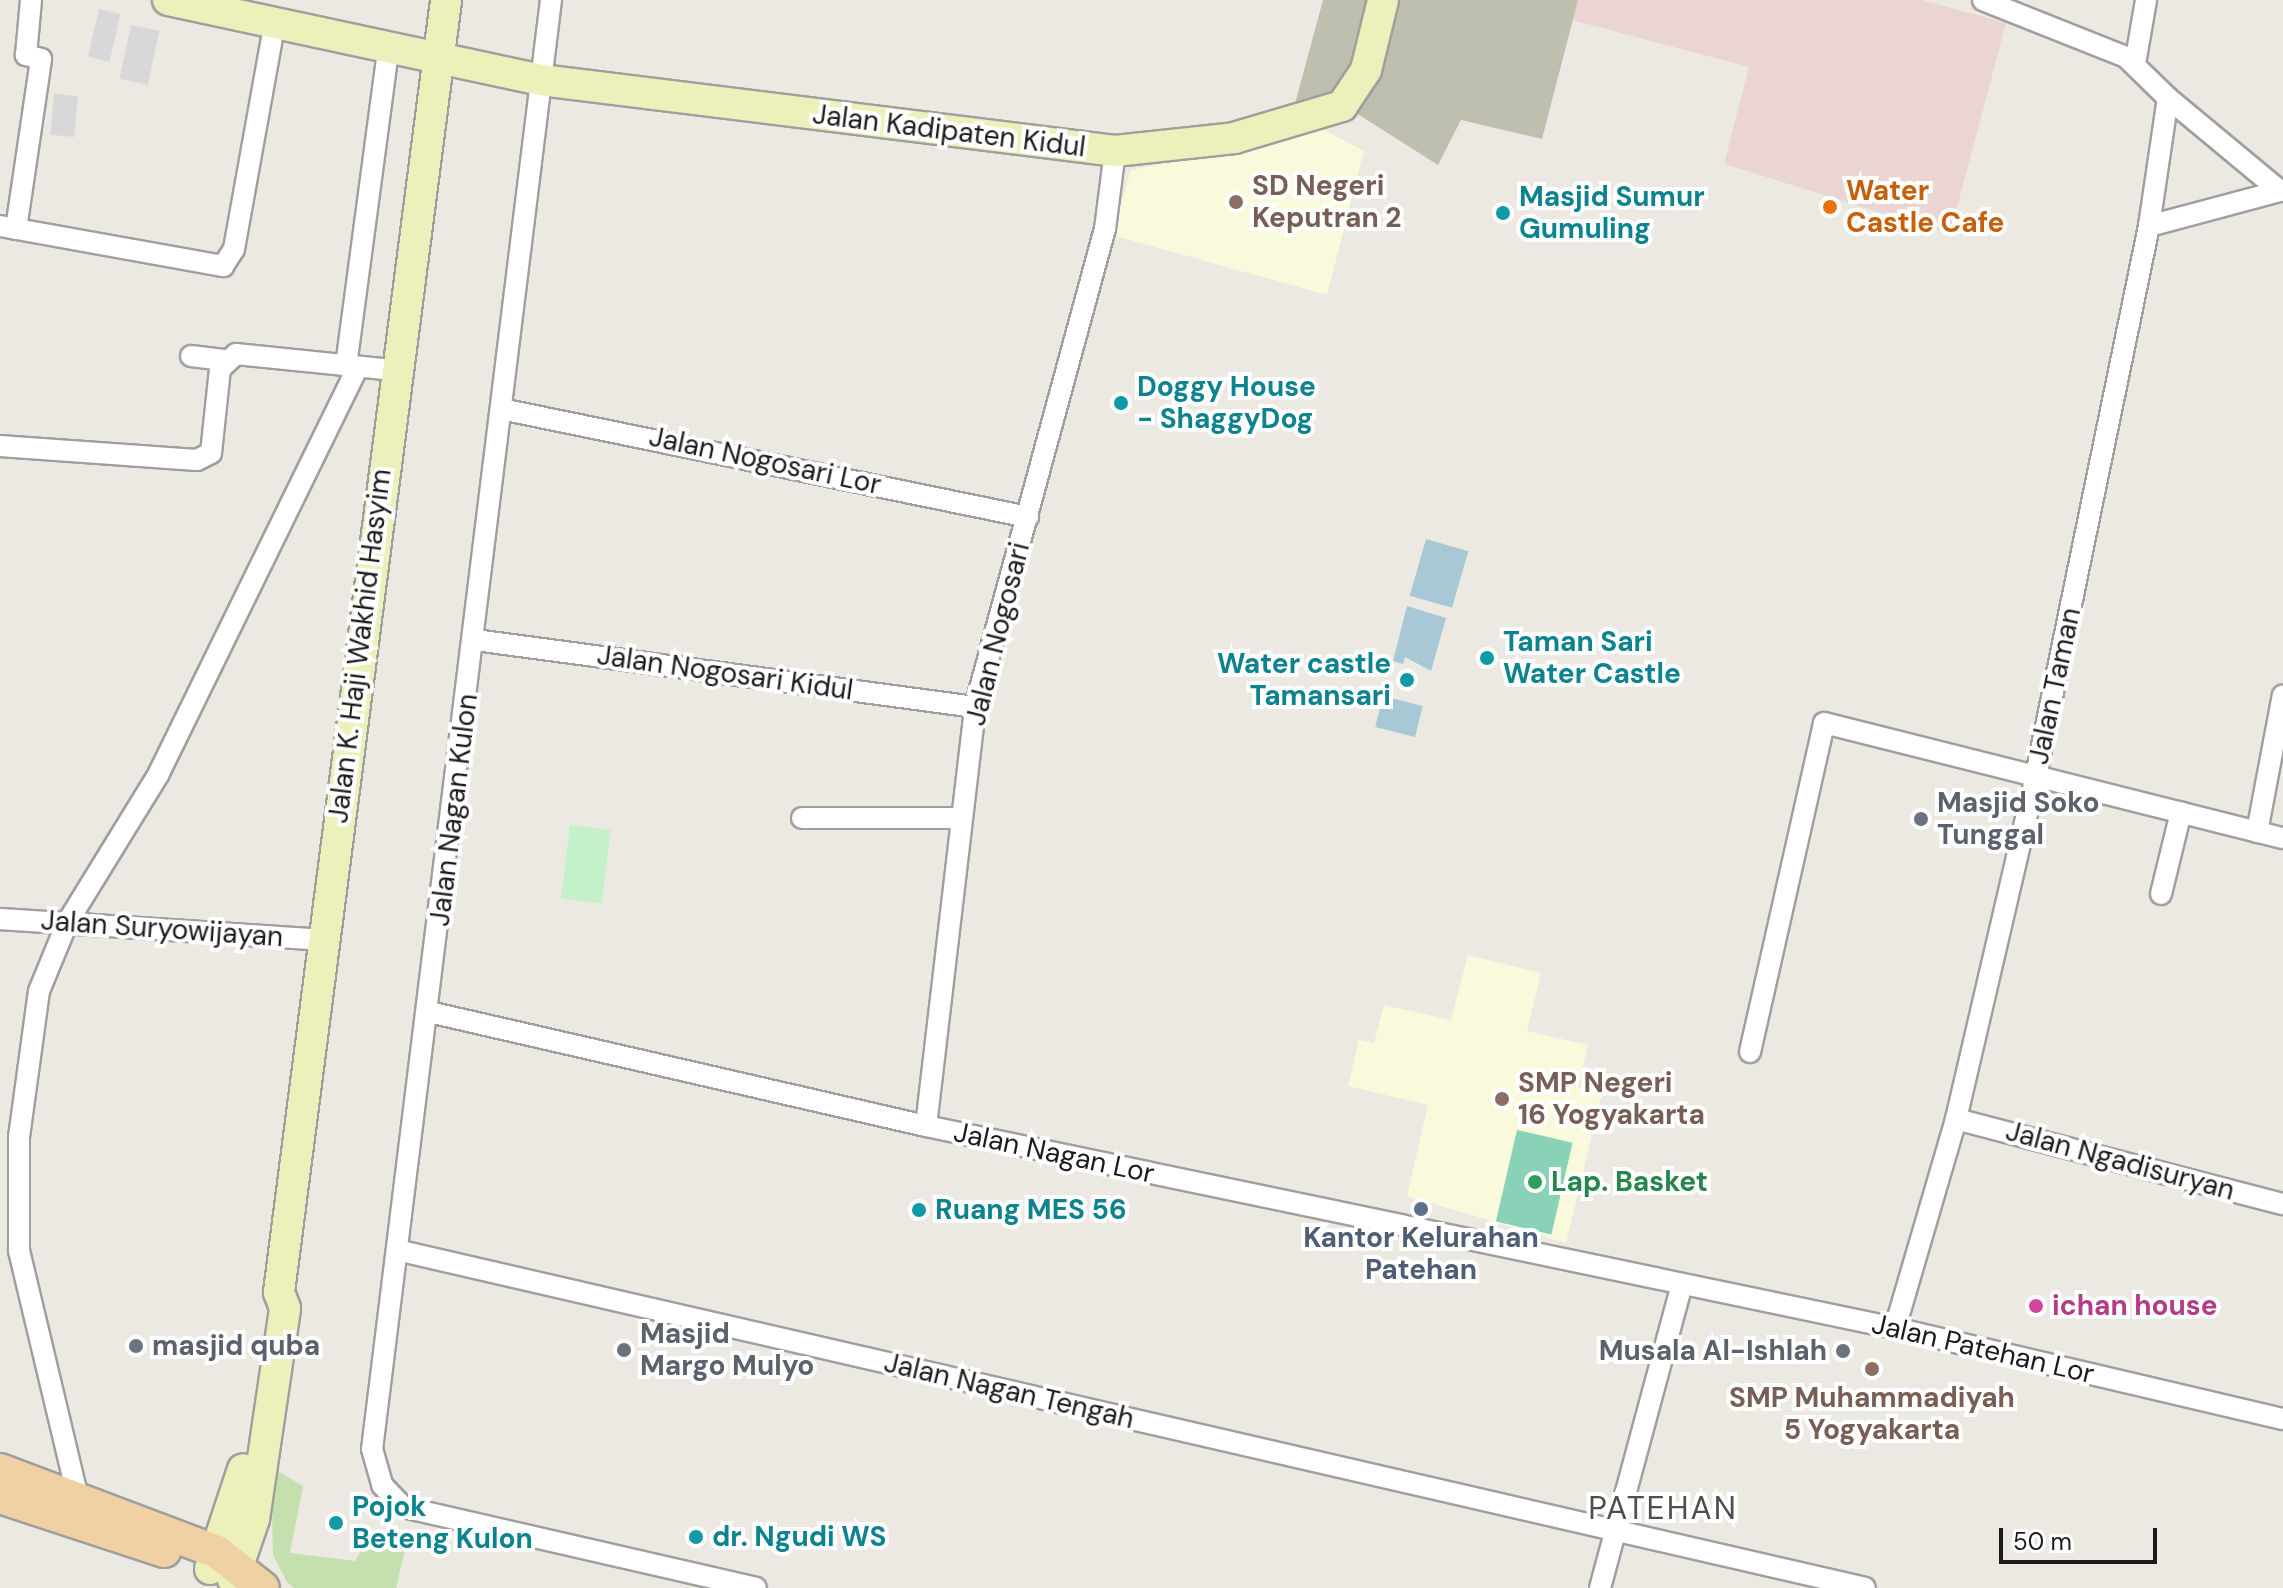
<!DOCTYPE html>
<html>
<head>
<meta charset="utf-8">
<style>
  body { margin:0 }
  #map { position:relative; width:2283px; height:1588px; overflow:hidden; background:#ebe9e2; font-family:"DM Sans",sans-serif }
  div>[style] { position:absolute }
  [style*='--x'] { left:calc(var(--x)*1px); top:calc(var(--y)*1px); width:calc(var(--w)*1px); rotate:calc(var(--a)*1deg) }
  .residential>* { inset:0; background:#d9d8d8; transform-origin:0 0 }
  .commercial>* { inset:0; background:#ebd5d3 }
  .education>* { inset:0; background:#f9fadc }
  .construction>* { inset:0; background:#bebfaf }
  .grass>* { inset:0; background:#c4e0ad }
  .park>* { inset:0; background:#c3f1c9; transform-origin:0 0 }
  .pitch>* { inset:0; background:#89d2b8; transform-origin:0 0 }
  .water>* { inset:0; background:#a7c8d4; transform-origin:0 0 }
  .roads { filter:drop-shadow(2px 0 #9f9f9f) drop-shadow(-2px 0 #9f9f9f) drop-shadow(0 2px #9f9f9f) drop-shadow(0 -2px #9f9f9f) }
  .street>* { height:20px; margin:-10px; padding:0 10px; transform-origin:10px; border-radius:10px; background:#fff }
  .secondary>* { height:30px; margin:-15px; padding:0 15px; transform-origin:15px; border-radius:15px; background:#ecf0bb }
  .primary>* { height:32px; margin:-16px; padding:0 16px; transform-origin:16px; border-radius:16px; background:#efd1a3 }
  .dots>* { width:22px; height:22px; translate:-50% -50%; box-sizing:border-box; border:4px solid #fff; border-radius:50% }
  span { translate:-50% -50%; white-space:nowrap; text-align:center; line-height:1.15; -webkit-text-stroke:8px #fff; paint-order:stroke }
  .street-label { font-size:28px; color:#1b1b1b }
  .education-label { font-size:28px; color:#785e54; font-weight:700 }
  .left { translate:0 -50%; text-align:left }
  .food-label { font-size:28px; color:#c56008; font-weight:700 }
  .culture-label { font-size:28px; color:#0d838f; font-weight:700 }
  .right { translate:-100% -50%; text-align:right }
  .worship-label { font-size:28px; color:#5b616d; font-weight:700 }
  .leisure-label { font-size:28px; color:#27864d; font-weight:700 }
  .service-label { font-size:28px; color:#4e5e75; font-weight:700 }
  .hotel-label { font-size:28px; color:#b23c85; font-weight:700 }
  .quarter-label { font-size:32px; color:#4e4e4e; letter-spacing:2px }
  .scale { position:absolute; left:1999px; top:1528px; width:158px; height:36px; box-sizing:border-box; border:4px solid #1b1b1b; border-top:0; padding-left:10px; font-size:24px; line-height:28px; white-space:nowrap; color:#1b1b1b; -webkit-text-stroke:6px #fff; paint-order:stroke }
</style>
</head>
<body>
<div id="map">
  <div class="residential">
    <i style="left:99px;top:9px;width:22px;height:49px;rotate:13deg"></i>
    <i style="left:131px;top:25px;width:29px;height:55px;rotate:12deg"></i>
    <i style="left:54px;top:94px;width:24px;height:41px;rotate:5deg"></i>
  </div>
  <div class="commercial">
    <i style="clip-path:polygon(1578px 0,1922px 0,2006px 23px,1950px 234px,1724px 164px,1749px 67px,1572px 20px)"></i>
  </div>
  <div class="education">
    <i style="clip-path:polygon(1322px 129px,1364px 151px,1327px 295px,1112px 235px,1131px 170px)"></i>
    <i style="clip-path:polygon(1468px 955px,1541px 973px,1527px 1031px,1588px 1045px,1578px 1088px,1602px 1093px,1566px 1243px,1407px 1196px,1428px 1105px,1348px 1086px,1359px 1040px,1374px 1043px,1384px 1005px,1451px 1020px)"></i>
  </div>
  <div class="construction">
    <i style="clip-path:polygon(1323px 0,1578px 0,1542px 139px,1461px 120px,1438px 165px,1342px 104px,1289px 126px)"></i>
  </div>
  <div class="grass">
    <i style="clip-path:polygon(271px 1467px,303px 1486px,290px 1553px,355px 1561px,375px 1529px,408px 1537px,396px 1588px,294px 1588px,287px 1582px,273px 1555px)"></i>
  </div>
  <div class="park">
    <i style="left:570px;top:825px;width:41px;height:74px;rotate:7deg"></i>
  </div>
  <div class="pitch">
    <i style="left:1517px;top:1130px;width:57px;height:94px;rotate:13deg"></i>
  </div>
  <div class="water">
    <i style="left:1426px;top:539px;width:44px;height:59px;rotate:16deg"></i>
    <i style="clip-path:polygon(1407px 606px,1446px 618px,1431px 671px,1405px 657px,1403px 664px,1393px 661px)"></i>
    <i style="left:1383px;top:696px;width:41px;height:32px;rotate:14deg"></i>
  </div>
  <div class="roads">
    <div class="street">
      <i style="--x:551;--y:0;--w:1460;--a:97.04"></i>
      <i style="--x:372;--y:1449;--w:37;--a:74"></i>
      <i style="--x:382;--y:1485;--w:30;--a:46"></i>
      <i style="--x:403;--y:1507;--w:362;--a:12.9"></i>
      <i style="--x:2135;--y:64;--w:65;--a:-80.2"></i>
      <i style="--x:0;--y:226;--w:227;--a:10.2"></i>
      <i style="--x:223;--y:266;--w:20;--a:-57"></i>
      <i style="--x:234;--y:249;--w:226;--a:-79.8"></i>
      <i style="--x:2149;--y:226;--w:136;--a:-15"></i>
      <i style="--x:2280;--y:191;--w:146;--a:-140.3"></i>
      <i style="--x:16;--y:229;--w:172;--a:-81.6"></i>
      <i style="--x:41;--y:59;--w:16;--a:-165"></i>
      <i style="--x:26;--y:55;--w:55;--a:-84.8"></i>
      <i style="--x:191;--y:356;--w:35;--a:7"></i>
      <i style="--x:346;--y:366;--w:318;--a:-82.4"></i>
      <i style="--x:501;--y:409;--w:538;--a:11.58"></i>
      <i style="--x:0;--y:446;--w:197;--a:4.1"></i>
      <i style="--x:197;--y:460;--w:16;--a:-27"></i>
      <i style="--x:211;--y:453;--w:84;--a:-83.9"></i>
      <i style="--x:220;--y:369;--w:22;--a:-43"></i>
      <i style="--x:236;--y:354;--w:159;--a:5.8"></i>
      <i style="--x:475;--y:640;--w:504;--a:7.63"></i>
      <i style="--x:802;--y:818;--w:159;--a:0"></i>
      <i style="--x:2257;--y:832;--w:139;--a:-79.3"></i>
      <i style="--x:2161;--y:894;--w:84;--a:-76.3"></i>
      <i style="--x:0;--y:919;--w:324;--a:3.7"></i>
      <i style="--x:429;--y:1012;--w:510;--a:12.92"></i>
      <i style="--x:926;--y:1126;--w:990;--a:11.78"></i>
      <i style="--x:1895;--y:1328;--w:399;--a:13.2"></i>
      <i style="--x:1750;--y:1052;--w:337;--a:-77.3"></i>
      <i style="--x:1824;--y:723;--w:473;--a:14.1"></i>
      <i style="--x:1956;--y:1119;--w:338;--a:14.6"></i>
      <i style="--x:926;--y:1126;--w:422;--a:-83.3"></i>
      <i style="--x:975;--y:707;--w:495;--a:-74.8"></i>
      <i style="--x:1105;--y:229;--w:79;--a:-82.7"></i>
      <i style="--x:401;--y:1251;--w:1502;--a:12.96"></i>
      <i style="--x:1895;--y:1328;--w:218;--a:-73.7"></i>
      <i style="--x:1956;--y:1119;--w:353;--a:-76.9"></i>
      <i style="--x:2036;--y:775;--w:561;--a:-78.37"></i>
      <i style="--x:2149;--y:226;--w:129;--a:-81.6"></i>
      <i style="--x:2168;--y:98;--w:59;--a:-135.7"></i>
      <i style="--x:2126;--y:57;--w:154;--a:-158.3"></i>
      <i style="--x:77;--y:1494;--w:251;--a:-103.4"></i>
      <i style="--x:19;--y:1250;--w:113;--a:-90"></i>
      <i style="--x:19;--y:1137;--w:147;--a:-82.2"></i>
      <i style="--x:39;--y:991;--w:74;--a:-67.6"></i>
      <i style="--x:67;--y:923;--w:174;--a:-58.4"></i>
      <i style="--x:158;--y:775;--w:453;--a:-63.9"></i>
      <i style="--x:1600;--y:1588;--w:312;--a:-74.9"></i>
    </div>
    <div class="secondary">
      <i style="--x:168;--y:0;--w:381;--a:12.1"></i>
      <i style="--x:541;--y:80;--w:578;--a:7.05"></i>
      <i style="--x:1115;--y:151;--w:120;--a:-6.2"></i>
      <i style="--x:1234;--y:138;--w:113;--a:-16.5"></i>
      <i style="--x:1342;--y:106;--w:43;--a:-56.3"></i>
      <i style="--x:1366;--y:70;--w:72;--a:-76.3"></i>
      <i style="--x:210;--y:1569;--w:105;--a:-71.7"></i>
      <i style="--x:233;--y:1580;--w:65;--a:-71"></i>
      <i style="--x:254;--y:1519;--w:213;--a:-81.6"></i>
      <i style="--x:285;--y:1308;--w:17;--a:-111"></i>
      <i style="--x:279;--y:1292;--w:1303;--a:-82.63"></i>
    </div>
    <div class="primary">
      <i style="--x:0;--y:1470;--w:232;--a:20.7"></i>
      <i style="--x:217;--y:1552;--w:58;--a:38"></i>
      <i style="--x:0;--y:1497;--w:173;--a:18.2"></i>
    </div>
  </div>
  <div class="dots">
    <i style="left:1236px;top:202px;background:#8d6e63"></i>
    <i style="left:1830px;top:207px;background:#e8710a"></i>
    <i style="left:1503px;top:213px;background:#0f9aa8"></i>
    <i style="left:1121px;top:403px;background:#0f9aa8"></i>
    <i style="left:1487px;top:658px;background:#0f9aa8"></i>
    <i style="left:1407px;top:680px;background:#0f9aa8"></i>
    <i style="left:1921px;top:819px;background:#6b7280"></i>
    <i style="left:1502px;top:1099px;background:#8d6e63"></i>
    <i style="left:1535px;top:1182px;background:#2e9e5b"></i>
    <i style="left:1421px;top:1209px;background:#5c6f8a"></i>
    <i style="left:919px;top:1210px;background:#0f9aa8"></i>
    <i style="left:2036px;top:1306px;background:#d1479c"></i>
    <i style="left:136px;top:1346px;background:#6b7280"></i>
    <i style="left:624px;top:1350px;background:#6b7280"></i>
    <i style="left:1843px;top:1351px;background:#6b7280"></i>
    <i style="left:1872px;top:1369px;background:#8d6e63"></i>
    <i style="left:336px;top:1523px;background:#0f9aa8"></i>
    <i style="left:696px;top:1537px;background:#0f9aa8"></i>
  </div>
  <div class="street-label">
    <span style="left:949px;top:131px;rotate:7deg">Jalan Kadipaten Kidul</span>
    <span style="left:765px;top:461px;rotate:12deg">Jalan Nogosari Lor</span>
    <span style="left:998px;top:634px;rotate:-76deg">Jalan Nogosari</span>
    <span style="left:360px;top:646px;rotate:-83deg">Jalan K. Haji Wakhid Hasyim</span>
    <span style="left:725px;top:673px;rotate:8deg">Jalan Nogosari Kidul</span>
    <span style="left:2055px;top:686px;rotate:-78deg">Jalan Taman</span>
    <span style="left:454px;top:810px;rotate:-83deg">Jalan Nagan Kulon</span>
    <span style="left:162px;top:929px;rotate:4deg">Jalan Suryowijayan</span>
    <span style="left:1054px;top:1153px;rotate:12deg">Jalan Nagan Lor</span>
    <span style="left:2120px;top:1161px;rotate:15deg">Jalan Ngadisuryan</span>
    <span style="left:1983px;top:1349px;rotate:13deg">Jalan Patehan Lor</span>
    <span style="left:1009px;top:1391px;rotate:13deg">Jalan Nagan Tengah</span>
  </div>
  <div class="education-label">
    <span class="left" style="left:1252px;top:202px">SD Negeri<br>Keputran 2</span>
    <span class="left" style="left:1518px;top:1099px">SMP Negeri<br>16 Yogyakarta</span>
    <span style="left:1872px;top:1414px">SMP Muhammadiyah<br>5 Yogyakarta</span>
  </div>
  <div class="food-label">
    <span class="left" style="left:1846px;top:207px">Water<br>Castle Cafe</span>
  </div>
  <div class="culture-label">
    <span class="left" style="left:1519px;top:213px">Masjid Sumur<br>Gumuling</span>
    <span class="left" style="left:1137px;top:403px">Doggy House<br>- ShaggyDog</span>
    <span class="left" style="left:1503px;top:658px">Taman Sari<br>Water Castle</span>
    <span class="right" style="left:1391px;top:680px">Water castle<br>Tamansari</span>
    <span class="left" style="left:935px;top:1210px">Ruang MES 56</span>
    <span class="left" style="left:352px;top:1523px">Pojok<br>Beteng Kulon</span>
    <span class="left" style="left:712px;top:1537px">dr. Ngudi WS</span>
  </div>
  <div class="worship-label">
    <span class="left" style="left:1937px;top:819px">Masjid Soko<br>Tunggal</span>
    <span class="left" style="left:640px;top:1350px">Masjid<br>Margo Mulyo</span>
    <span class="left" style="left:152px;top:1346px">masjid quba</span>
    <span class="right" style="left:1827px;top:1351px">Musala Al-Ishlah</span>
  </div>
  <div class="leisure-label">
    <span class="left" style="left:1551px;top:1182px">Lap. Basket</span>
  </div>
  <div class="service-label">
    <span style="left:1421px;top:1254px">Kantor Kelurahan<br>Patehan</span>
  </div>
  <div class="hotel-label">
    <span class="left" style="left:2052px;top:1306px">ichan house</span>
  </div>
  <div class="quarter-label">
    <span style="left:1663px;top:1508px">PATEHAN</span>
  </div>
  <div class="scale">50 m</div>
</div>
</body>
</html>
